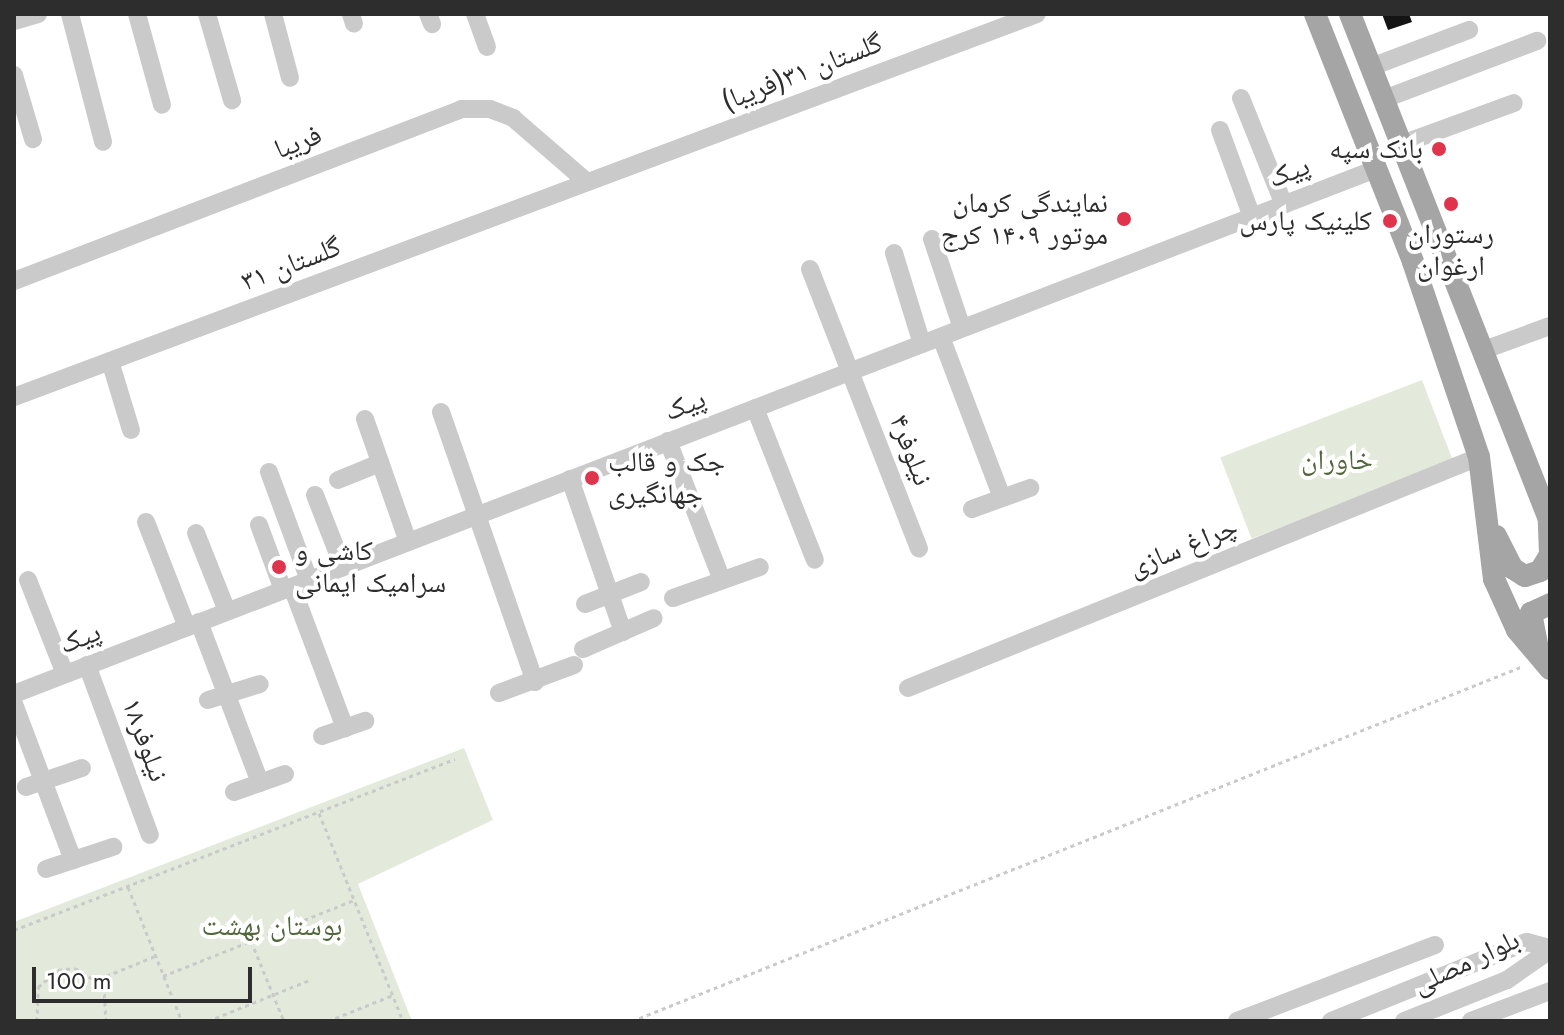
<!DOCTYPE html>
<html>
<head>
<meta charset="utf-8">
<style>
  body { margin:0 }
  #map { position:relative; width:1564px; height:1035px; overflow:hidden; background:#fff; font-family:Jost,"Noto Naskh Arabic",sans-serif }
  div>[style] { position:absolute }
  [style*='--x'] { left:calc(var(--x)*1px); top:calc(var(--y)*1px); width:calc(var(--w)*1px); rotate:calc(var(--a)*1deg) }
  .green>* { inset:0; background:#e4eadb; transform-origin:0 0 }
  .building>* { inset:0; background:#141414 }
  .path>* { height:3px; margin-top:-1.5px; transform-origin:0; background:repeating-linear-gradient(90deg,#cacaca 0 4px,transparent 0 8px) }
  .minor>* { height:18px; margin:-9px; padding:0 9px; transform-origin:9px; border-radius:9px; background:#cacaca }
  .major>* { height:22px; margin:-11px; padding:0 11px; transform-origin:11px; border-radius:11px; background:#a5a5a5 }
  .dots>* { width:22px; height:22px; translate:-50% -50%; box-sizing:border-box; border:4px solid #fff; border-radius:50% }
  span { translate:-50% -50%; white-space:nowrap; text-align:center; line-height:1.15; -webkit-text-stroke:8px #fff; paint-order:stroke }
  .street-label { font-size:28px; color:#2d2d2d }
  .poi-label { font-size:28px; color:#2d2d2d }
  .right { translate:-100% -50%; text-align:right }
  .left { translate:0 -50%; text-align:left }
  .park-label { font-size:28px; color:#53673c }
  .frame { position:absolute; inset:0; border:16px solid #2d2d2d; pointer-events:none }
  .scale { position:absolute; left:32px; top:967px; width:220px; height:36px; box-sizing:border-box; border:4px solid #2d2d2d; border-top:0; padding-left:10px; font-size:24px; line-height:28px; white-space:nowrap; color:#2d2d2d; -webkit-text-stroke:6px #fff; paint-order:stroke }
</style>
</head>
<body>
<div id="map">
  <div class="green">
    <i style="left:1422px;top:380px;width:87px;height:216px;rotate:69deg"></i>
    <i style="clip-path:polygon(464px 748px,493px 820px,358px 884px,412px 1021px,14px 1021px,14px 922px)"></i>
  </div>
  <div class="building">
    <i style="clip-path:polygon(1382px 14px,1409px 14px,1412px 22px,1388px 30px)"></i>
  </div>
  <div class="path">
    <i style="--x:319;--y:813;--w:224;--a:68"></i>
    <i style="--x:128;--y:887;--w:144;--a:68.1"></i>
    <i style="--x:14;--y:930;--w:473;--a:-21.2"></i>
    <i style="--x:251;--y:941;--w:87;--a:67.6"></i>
    <i style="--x:163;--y:976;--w:206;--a:-21.7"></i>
    <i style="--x:99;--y:979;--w:61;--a:-22.3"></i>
    <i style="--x:37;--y:1021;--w:34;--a:-88"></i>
    <i style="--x:38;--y:987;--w:26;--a:-40"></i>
    <i style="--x:58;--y:970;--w:17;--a:-7"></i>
    <i style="--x:75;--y:968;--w:34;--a:32"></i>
    <i style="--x:104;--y:986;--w:35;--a:87"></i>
    <i style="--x:208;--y:1021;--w:112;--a:-22"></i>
    <i style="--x:328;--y:1021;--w:70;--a:-21.8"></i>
    <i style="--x:632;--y:1021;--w:959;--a:-21.72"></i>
  </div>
  <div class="minor">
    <i style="--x:70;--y:14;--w:132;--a:75.5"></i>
    <i style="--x:137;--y:14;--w:94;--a:74.6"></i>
    <i style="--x:207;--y:14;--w:90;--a:73.8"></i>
    <i style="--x:273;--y:14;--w:66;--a:75.1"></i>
    <i style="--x:351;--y:14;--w:10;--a:73"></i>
    <i style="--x:428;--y:14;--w:11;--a:68"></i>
    <i style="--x:475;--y:14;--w:35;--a:70"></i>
    <i style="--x:14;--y:21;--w:25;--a:-16"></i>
    <i style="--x:1371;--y:67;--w:105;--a:-20.7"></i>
    <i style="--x:14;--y:75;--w:67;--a:73.5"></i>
    <i style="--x:1241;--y:98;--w:115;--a:68.1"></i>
    <i style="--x:1384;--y:99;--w:164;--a:-20.8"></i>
    <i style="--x:1220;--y:130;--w:93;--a:69.8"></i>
    <i style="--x:1402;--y:144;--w:119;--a:-20.1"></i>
    <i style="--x:932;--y:239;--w:94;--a:71.4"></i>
    <i style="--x:894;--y:253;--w:95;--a:72.9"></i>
    <i style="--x:810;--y:269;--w:300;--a:68.7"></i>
    <i style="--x:14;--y:281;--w:479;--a:-21"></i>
    <i style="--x:461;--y:109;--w:29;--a:0"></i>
    <i style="--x:490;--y:109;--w:25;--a:21"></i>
    <i style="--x:513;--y:118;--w:98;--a:40.9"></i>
    <i style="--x:941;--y:337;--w:172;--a:69.2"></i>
    <i style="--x:1484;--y:350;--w:70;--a:-20"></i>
    <i style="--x:110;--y:361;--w:72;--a:73.1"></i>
    <i style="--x:14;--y:397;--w:1092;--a:-20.53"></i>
    <i style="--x:755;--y:408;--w:163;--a:68.5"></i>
    <i style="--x:441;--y:412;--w:286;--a:70.8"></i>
    <i style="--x:365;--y:419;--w:130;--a:70.7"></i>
    <i style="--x:668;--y:441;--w:149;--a:68.8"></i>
    <i style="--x:269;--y:472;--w:115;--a:69.7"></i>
    <i style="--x:570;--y:479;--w:162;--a:70.9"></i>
    <i style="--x:338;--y:480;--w:45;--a:-22"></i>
    <i style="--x:315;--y:495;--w:77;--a:68.7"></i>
    <i style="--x:972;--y:509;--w:62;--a:-19.9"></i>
    <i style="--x:146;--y:522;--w:113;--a:68.7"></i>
    <i style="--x:259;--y:525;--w:69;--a:69.7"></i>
    <i style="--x:196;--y:533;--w:84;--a:68.3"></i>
    <i style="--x:28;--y:580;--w:101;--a:68.5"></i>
    <i style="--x:292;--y:587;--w:151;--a:69.4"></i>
    <i style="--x:673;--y:598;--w:92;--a:-19.6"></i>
    <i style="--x:585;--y:604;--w:60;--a:-21.4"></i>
    <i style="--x:199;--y:622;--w:172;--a:69.2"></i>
    <i style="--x:583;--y:649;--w:77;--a:-23.6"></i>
    <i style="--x:87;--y:665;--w:181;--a:69.7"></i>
    <i style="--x:908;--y:688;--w:616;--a:-22.03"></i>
    <i style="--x:499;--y:693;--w:80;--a:-20.5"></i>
    <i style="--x:14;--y:694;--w:1460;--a:-21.08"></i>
    <i style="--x:208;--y:700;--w:54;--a:-17.1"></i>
    <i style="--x:14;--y:704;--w:167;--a:69.3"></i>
    <i style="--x:322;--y:736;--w:46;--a:-19.2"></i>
    <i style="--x:26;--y:787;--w:59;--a:-18.7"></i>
    <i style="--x:234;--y:792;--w:54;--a:-19.4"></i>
    <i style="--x:46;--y:869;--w:71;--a:-18.2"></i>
    <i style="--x:1237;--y:1021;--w:212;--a:-21"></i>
    <i style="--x:1331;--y:1021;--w:211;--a:-22"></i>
    <i style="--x:1527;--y:942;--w:24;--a:15"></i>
    <i style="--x:1404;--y:1021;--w:111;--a:-21.7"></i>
    <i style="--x:1507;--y:980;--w:52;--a:-34.9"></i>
    <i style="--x:1471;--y:1021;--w:85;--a:-20.8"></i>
  </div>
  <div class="major">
    <i style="--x:1315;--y:14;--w:267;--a:68.4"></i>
    <i style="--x:1413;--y:262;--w:206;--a:71.3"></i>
    <i style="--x:1479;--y:457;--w:123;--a:83"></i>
    <i style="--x:1494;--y:579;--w:56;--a:65.7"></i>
    <i style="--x:1517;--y:630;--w:51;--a:49.8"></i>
    <i style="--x:1350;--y:14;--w:546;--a:68.51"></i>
    <i style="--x:1496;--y:536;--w:36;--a:63"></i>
    <i style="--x:1512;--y:568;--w:15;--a:32"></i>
    <i style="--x:1525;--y:576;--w:16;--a:-18"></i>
    <i style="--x:1540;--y:571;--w:19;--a:-58"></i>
    <i style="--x:1550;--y:555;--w:36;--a:-92"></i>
    <i style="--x:1538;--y:649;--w:37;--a:-101"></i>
    <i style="--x:1531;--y:613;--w:21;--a:-25"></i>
  </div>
  <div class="dots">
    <i style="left:1439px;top:149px;background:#df344c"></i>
    <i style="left:1451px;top:204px;background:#df344c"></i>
    <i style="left:1124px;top:219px;background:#df344c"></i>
    <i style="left:1390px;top:221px;background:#df344c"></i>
    <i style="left:592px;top:478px;background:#df344c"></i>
    <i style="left:279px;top:567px;background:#df344c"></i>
  </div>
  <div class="street-label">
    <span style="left:802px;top:72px;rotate:-21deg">گلستان ۳۱(فریبا)</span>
    <span style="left:298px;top:142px;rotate:-21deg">فریبا</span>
    <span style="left:1289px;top:172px;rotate:-21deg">پیک</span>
    <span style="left:291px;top:264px;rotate:-21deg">گلستان ۳۱</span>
    <span style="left:685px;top:405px;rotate:-21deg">پیک</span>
    <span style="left:911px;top:450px;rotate:69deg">نیلوفر۴</span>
    <span style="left:1183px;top:547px;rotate:-22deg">چراغ سازی</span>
    <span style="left:80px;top:638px;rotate:-21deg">پیک</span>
    <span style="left:145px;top:740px;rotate:70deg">نیلوفر۱۸</span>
    <span style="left:1466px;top:962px;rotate:-25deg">بلوار مصلی</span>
  </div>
  <div class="poi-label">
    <span class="right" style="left:1423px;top:149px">بانک سپه</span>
    <span class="right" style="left:1108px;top:219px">نمایندگی کرمان<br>موتور ۱۴۰۹ کرج</span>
    <span class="right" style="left:1372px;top:221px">کلینیک پارس</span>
    <span style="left:1451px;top:250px">رستوران<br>ارغوان</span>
    <span class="left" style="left:608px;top:478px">جک و قالب<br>جهانگیری</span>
    <span class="left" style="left:295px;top:567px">کاشی و<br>سرامیک ایمانی</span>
  </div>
  <div class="park-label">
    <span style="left:1337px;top:460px">خاوران</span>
    <span style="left:272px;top:926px">بوستان بهشت</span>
  </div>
  <div class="frame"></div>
  <div class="scale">100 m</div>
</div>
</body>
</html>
